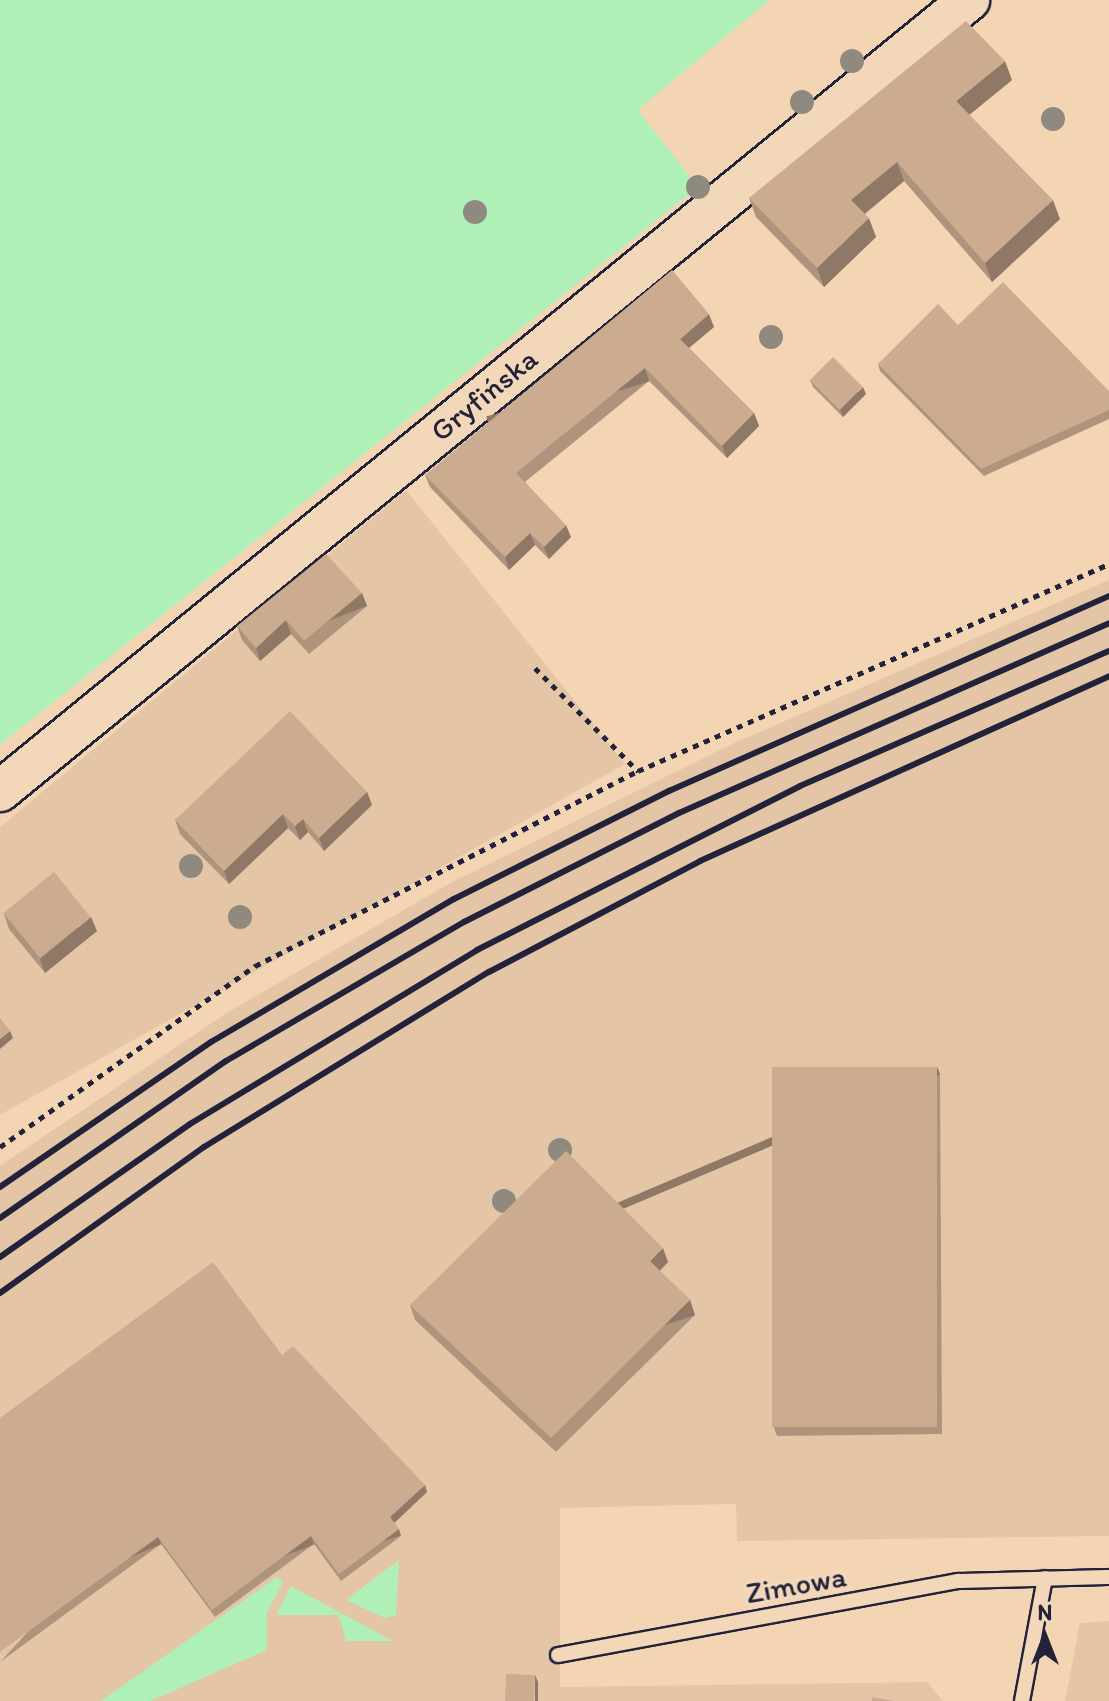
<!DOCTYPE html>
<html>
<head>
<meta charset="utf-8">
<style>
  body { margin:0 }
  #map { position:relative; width:1109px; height:1701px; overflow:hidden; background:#f4d5b3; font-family:Itim,sans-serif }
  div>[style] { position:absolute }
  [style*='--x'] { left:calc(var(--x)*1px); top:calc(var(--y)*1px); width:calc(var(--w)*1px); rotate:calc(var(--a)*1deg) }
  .built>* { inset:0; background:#e4c6a7 }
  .green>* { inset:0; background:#aff0b8 }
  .path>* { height:5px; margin-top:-2.5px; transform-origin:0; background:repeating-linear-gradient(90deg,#22223b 0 6px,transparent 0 12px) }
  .roads { filter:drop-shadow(2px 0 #22223b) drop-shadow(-2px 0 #22223b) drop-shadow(0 2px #22223b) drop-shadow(0 -2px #22223b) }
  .lane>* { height:14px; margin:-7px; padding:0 7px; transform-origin:7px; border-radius:7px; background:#f2d8b9 }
  .secondary>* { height:40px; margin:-20px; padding:0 20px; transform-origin:20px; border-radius:20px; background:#f2d8b9 }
  .rail>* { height:6px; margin:-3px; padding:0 3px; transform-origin:3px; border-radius:3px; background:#22223b }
  .trees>* { width:24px; height:24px; margin:-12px; border-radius:50%; background:#90897f }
  .wall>* { inset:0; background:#af947d }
  .shaded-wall>* { inset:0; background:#8f7866; transform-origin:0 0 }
  .building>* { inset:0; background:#ccac91; transform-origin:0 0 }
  span { translate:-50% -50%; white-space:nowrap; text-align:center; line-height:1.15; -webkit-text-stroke:8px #f2d8b9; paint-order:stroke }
  .street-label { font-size:30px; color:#22223b }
  .north { position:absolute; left:1005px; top:1597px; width:80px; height:80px; -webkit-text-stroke:6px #f2d8b9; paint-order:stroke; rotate:0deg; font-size:22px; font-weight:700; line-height:32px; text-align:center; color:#22223b }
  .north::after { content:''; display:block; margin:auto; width:28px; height:36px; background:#22223b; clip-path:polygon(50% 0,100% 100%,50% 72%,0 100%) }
</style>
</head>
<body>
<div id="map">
  <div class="built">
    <i style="clip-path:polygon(406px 490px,625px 764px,0 1115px,0 827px)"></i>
    <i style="clip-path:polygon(1109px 580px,1109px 1536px,737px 1541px,736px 1504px,560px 1508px,560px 1687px,927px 1682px,943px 1701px,0 1701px,0 1166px,228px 1012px,452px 882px,732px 744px)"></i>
    <i style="clip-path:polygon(1109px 1621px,1109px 1701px,1065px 1701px,1080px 1623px)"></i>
  </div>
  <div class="green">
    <i style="clip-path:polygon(0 0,769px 0,638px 110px,698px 187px,0 745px)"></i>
    <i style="clip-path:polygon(399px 1560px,396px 1615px,385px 1618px,346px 1600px)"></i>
    <i style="clip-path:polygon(277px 1577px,283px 1582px,267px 1612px,267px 1650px,150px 1701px,101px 1701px)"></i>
    <i style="clip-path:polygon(291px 1586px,393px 1641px,346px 1641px,339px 1615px,276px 1615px)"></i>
  </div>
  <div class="path">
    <i style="--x:535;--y:668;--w:146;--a:45"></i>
    <i style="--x:0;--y:1147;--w:313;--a:-35.4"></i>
    <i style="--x:255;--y:966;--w:430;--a:-27"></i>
    <i style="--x:638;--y:771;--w:514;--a:-23.73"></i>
  </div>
  <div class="roads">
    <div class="lane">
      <i style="--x:558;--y:1655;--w:407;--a:-10.5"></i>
      <i style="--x:958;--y:1581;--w:151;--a:-1.5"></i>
      <i style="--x:1022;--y:1701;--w:125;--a:-79.4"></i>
    </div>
    <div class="secondary">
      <i style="--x:0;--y:791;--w:1251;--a:-39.22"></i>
    </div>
  </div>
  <div class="rail">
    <i style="--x:0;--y:1187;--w:256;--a:-34.5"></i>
    <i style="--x:211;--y:1042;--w:282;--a:-30.5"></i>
    <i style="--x:454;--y:899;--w:241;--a:-26.7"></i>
    <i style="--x:669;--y:791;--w:481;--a:-23.9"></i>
    <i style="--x:0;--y:1218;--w:275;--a:-34.8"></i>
    <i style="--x:226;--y:1061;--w:276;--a:-30.3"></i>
    <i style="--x:464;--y:922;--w:241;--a:-26.9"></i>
    <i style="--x:679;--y:813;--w:470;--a:-23.8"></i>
    <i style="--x:0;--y:1257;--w:232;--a:-35"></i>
    <i style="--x:190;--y:1124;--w:336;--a:-31.2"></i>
    <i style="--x:477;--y:950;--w:362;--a:-26.9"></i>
    <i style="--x:800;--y:786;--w:337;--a:-23.6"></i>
    <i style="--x:0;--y:1293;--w:251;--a:-35.6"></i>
    <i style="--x:204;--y:1147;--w:334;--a:-31.6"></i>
    <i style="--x:489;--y:972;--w:238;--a:-27.7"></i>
    <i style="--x:700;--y:861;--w:449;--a:-24.3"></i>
  </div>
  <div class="trees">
    <i style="left:852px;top:61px"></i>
    <i style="left:802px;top:102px"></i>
    <i style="left:1053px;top:119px"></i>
    <i style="left:698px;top:187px"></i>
    <i style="left:475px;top:212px"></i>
    <i style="left:771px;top:337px"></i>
    <i style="left:191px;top:866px"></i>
    <i style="left:240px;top:917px"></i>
    <i style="left:560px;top:1150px"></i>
    <i style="left:504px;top:1201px"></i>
  </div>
  <div class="wall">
    <i style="clip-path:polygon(1012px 80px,969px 115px,1060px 219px,992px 282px,904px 181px,865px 214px,876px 237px,824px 287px,756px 217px,749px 198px)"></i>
    <i style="clip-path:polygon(958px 325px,1109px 391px,1109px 419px,984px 476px,880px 371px,878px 364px)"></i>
    <i style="clip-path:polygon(714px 327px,689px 348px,754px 413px,759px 426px,727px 458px,649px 381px,525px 482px,571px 537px,549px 559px,535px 545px,509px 570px,430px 487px,425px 475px)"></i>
    <i style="clip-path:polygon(810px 380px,866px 394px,843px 417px,813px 387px)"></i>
    <i style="clip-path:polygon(362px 593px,367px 606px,309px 654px,291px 634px,260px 661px,242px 640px,237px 626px)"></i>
    <i style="clip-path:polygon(367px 792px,372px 805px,324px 851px,308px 832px,300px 840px,288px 828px,229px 884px,180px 834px,175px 820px)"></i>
    <i style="clip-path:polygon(4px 914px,97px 931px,45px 973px,9px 929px)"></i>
    <i style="clip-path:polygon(937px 1067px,940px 1074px,942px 1434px,777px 1436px,774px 1428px)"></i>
    <i style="clip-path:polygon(668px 1262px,660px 1271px,690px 1300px,695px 1315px,556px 1452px,415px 1320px,410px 1305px)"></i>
    <i style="clip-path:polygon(282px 1355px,427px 1492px,394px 1523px,401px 1536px,341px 1581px,314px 1544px,215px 1617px,161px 1544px,0 1662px)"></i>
  </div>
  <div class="shaded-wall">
    <i style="clip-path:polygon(1005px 61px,1012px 80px,963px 120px,956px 101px)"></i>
    <i style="clip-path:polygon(897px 162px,904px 181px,858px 219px,851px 200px)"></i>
    <i style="clip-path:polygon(1053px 200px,1060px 219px,992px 282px,985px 263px)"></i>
    <i style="clip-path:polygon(869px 218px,876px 237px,824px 287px,817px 268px)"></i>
    <i style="clip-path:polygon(709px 314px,714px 327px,684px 352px,680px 339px)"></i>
    <i style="left:645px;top:368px;width:14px;height:166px;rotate:73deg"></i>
    <i style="clip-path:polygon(863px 387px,866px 394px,843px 417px,840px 410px)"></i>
    <i style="clip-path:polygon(754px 413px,759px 426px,727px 458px,722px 446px)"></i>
    <i style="clip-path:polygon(566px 525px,571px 537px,549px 559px,544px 547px)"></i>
    <i style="clip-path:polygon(530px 533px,535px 545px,509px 570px,505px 557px)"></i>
    <i style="left:362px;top:593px;width:14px;height:75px;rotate:69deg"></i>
    <i style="clip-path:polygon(286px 620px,291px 634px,260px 661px,256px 648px)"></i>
    <i style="clip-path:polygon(367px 792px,372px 805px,324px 851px,319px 838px)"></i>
    <i style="clip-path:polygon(283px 814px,288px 828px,229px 884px,224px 871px)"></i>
    <i style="clip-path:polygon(303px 819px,308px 832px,300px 840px,295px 826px)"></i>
    <i style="clip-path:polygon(91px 917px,97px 931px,45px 973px,40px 959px)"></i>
    <i style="clip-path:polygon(10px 1031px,13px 1038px,0 1049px,0 1039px)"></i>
    <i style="left:937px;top:1067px;width:8px;height:360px;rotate:67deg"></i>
    <i style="clip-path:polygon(663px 1248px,668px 1262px,655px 1275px,650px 1261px)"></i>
    <i style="left:690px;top:1300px;width:16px;height:196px;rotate:72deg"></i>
    <i style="clip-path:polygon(425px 1485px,427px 1492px,392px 1525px,390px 1517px)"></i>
    <i style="left:399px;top:1529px;width:7px;height:75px;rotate:74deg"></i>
    <i style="left:311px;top:1536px;width:9px;height:124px;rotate:69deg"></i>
    <i style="left:158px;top:1537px;width:8px;height:195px;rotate:67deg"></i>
    <i style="clip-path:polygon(535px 1675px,538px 1682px,538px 1701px,535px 1701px)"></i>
  </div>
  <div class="building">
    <i style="clip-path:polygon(966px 21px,1005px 61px,956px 101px,1053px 200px,985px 263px,897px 162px,851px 200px,869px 218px,817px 268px,749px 198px)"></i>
    <i style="clip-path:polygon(672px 270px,709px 314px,680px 339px,754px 413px,722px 446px,645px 368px,516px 473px,566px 525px,544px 547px,530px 533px,505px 557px,425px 475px)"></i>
    <i style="clip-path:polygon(1003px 282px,1109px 391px,1109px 410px,981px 469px,878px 364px,938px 304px,958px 325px)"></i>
    <i style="left:833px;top:357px;width:42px;height:33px;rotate:45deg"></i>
    <i style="clip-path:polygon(326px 554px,362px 593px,304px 641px,286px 620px,256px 648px,237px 626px)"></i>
    <i style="clip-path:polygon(290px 711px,367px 792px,319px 838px,303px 819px,295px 826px,283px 814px,224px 871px,175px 820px)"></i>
    <i style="left:54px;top:872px;width:58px;height:65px;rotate:51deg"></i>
    <i style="clip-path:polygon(0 1018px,10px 1031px,0 1039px)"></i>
    <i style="left:937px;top:1067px;width:360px;height:165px;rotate:90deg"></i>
    <i style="clip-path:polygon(566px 1151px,663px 1248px,650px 1261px,690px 1300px,551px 1438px,410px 1305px)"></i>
    <i style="clip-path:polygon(213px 1262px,282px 1355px,293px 1346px,425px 1485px,390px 1517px,399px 1529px,339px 1574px,311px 1536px,212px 1610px,158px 1537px,0 1652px,0 1418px)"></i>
    <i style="left:506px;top:1674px;width:29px;height:27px;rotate:2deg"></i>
    <i style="clip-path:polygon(872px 1697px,894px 1701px,872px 1701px)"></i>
  </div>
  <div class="street-label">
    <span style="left:484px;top:395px;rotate:-39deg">Gryfińska</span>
    <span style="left:796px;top:1585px;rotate:-10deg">Zimowa</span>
  </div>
  <div class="north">N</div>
</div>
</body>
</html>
